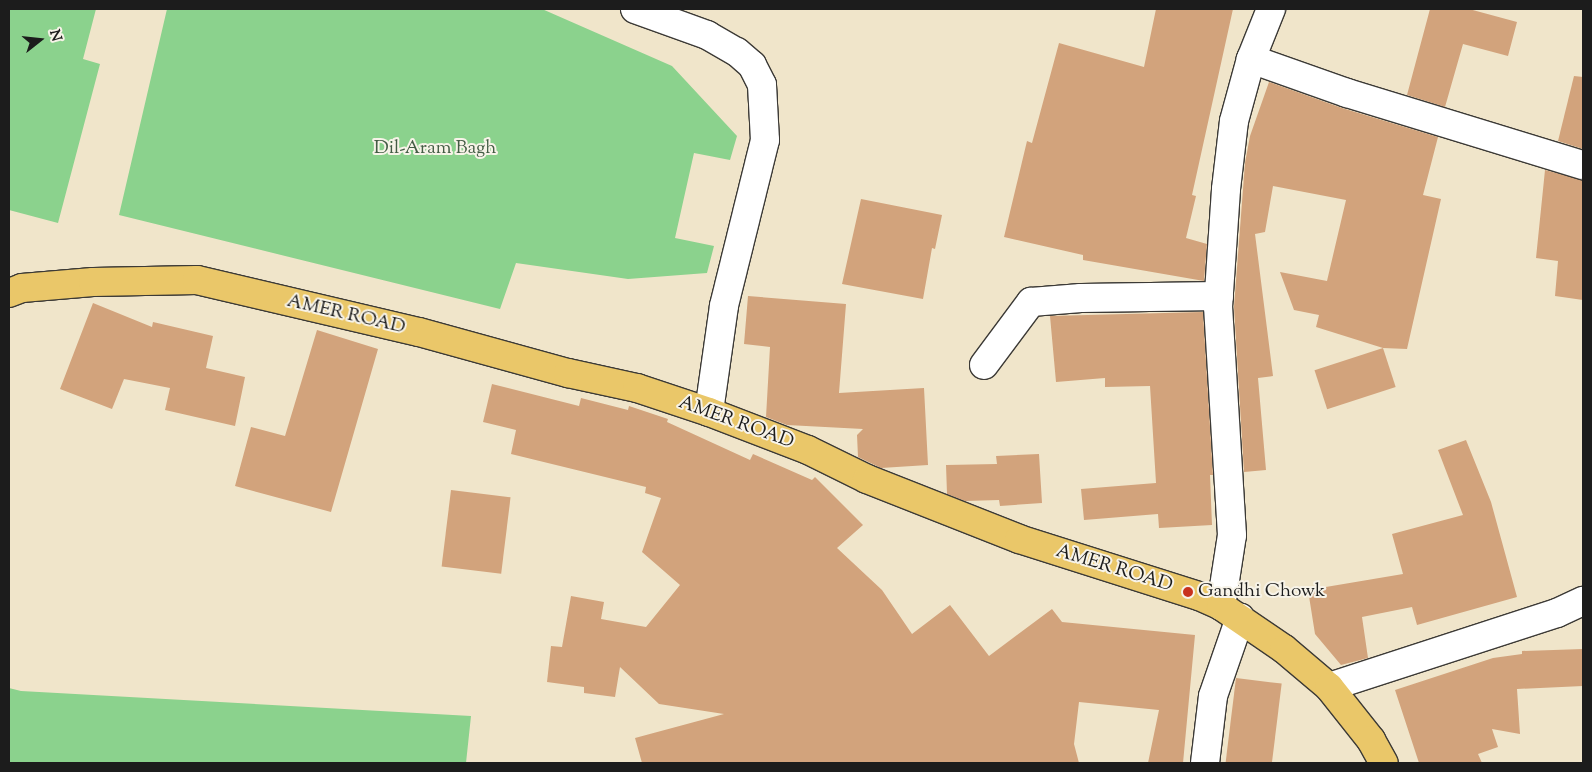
<!DOCTYPE html>
<html>
<head>
<meta charset="utf-8">
<style>
  body { margin:0 }
  #map { position:relative; width:1592px; height:772px; overflow:hidden; background:#f0e5ca; font-family:"Sorts Mill Goudy",serif }
  div>[style] { position:absolute }
  [style*='--x'] { left:calc(var(--x)*1px); top:calc(var(--y)*1px); width:calc(var(--w)*1px); rotate:calc(var(--a)*1deg) }
  .green>* { inset:0; background:#8bd28d }
  .building>* { inset:0; background:#d2a37c; transform-origin:0 0 }
  .roads { filter:drop-shadow(1px 0 #3c3a36) drop-shadow(-1px 0 #3c3a36) drop-shadow(0 1px #3c3a36) drop-shadow(0 -1px #3c3a36) }
  .minor>* { height:28px; margin:-14px; padding:0 14px; transform-origin:14px; border-radius:14px; background:#fff }
  .major>* { height:28px; margin:-14px; padding:0 14px; transform-origin:14px; border-radius:14px; background:#eac769 }
  .dots>* { width:14px; height:14px; translate:-50% -50%; box-sizing:border-box; border:2px solid #f7f3e8; border-radius:50% }
  span { translate:-50% -50%; white-space:nowrap; text-align:center; line-height:1.15; -webkit-text-stroke:4px #f7f3e8; paint-order:stroke }
  .park-label { font-size:19px; color:#435c44 }
  .street-label { font-size:19px; color:#1c1c1c }
  .poi-label { font-size:19px; color:#1c1c1c }
  .left { translate:0 -50%; text-align:left }
  .frame { position:absolute; inset:0; border:10px solid #1c1c1c; pointer-events:none }
  .north { position:absolute; left:15px; top:15px; width:50px; height:50px; -webkit-text-stroke:4px #f7f3e8; paint-order:stroke; rotate:74deg; font-size:14px; font-weight:700; line-height:20px; text-align:center; color:#1c1c1c }
  .north::after { content:''; display:block; margin:auto; width:18px; height:22px; background:#1c1c1c; clip-path:polygon(50% 0,100% 100%,50% 72%,0 100%) }
</style>
</head>
<body>
<div id="map">
  <div class="green">
    <i style="clip-path:polygon(9px 9px,96px 9px,83px 59px,100px 64px,58px 223px,9px 210px)"></i>
    <i style="clip-path:polygon(167px 9px,542px 9px,672px 66px,737px 136px,730px 160px,694px 153px,675px 238px,714px 246px,707px 273px,628px 279px,516px 263px,500px 309px,119px 215px)"></i>
    <i style="clip-path:polygon(9px 688px,21px 691px,471px 716px,466px 763px,9px 763px)"></i>
  </div>
  <div class="building">
    <i style="clip-path:polygon(1156px 9px,1233px 9px,1192px 195px,1196px 196px,1186px 238px,1207px 244px,1204px 281px,1083px 260px,1083px 255px,1004px 237px,1027px 141px,1032px 143px,1059px 43px,1144px 67px)"></i>
    <i style="clip-path:polygon(1430px 9px,1469px 9px,1517px 22px,1508px 56px,1463px 44px,1445px 107px,1407px 95px)"></i>
    <i style="clip-path:polygon(1574px 76px,1583px 77px,1583px 149px,1558px 141px)"></i>
    <i style="clip-path:polygon(1269px 82px,1342px 108px,1438px 137px,1423px 195px,1441px 199px,1407px 349px,1383px 348px,1316px 327px,1319px 315px,1294px 310px,1280px 272px,1327px 281px,1346px 200px,1273px 186px,1265px 232px,1255px 234px,1273px 376px,1258px 378px,1266px 470px,1244px 472px,1234px 307px,1245px 163px,1250px 136px)"></i>
    <i style="clip-path:polygon(1545px 170px,1583px 180px,1583px 300px,1555px 296px,1558px 261px,1536px 258px)"></i>
    <i style="clip-path:polygon(861px 199px,942px 215px,935px 249px,932px 248px,923px 299px,842px 284px)"></i>
    <i style="clip-path:polygon(748px 296px,846px 304px,839px 393px,924px 388px,928px 465px,881px 468px,858px 457px,857px 435px,863px 429px,787px 425px,766px 417px,770px 347px,744px 344px)"></i>
    <i style="clip-path:polygon(93px 303px,152px 327px,153px 322px,213px 336px,206px 368px,245px 377px,235px 426px,165px 410px,170px 388px,124px 379px,112px 409px,60px 389px)"></i>
    <i style="clip-path:polygon(1203px 312px,1213px 475px,1210px 475px,1212px 525px,1159px 528px,1158px 514px,1084px 520px,1081px 489px,1156px 483px,1150px 386px,1105px 387px,1105px 378px,1056px 382px,1050px 316px)"></i>
    <i style="clip-path:polygon(317px 330px,378px 349px,331px 512px,235px 486px,251px 427px,285px 436px)"></i>
    <i style="left:1383px;top:348px;width:41px;height:72px;rotate:72deg"></i>
    <i style="clip-path:polygon(492px 384px,579px 406px,581px 398px,628px 410px,629px 406px,668px 419px,667px 422px,750px 460px,753px 454px,812px 480px,815px 477px,863px 525px,837px 548px,882px 590px,912px 634px,950px 605px,989px 656px,1052px 609px,1062px 622px,1195px 635px,1183px 763px,1148px 763px,1159px 710px,1079px 702px,1074px 744px,1079px 763px,642px 763px,635px 738px,724px 714px,659px 704px,620px 667px,615px 697px,584px 693px,584px 687px,547px 682px,551px 646px,562px 647px,571px 596px,604px 602px,601px 619px,646px 627px,680px 585px,642px 552px,661px 498px,645px 493px,646px 487px,511px 454px,516px 430px,483px 422px)"></i>
    <i style="clip-path:polygon(1466px 440px,1491px 502px,1517px 597px,1417px 625px,1412px 607px,1362px 617px,1368px 658px,1341px 665px,1315px 634px,1308px 590px,1403px 574px,1392px 534px,1463px 515px,1438px 450px)"></i>
    <i style="clip-path:polygon(1039px 454px,1042px 503px,1000px 506px,999px 500px,965px 501px,947px 494px,946px 465px,997px 464px,996px 456px)"></i>
    <i style="left:451px;top:490px;width:60px;height:77px;rotate:7deg"></i>
    <i style="clip-path:polygon(1583px 649px,1583px 686px,1517px 689px,1520px 734px,1492px 729px,1498px 747px,1478px 754px,1482px 763px,1419px 763px,1395px 690px,1493px 658px,1522px 654px,1522px 651px)"></i>
    <i style="left:1236px;top:678px;width:46px;height:86px;rotate:7deg"></i>
  </div>
  <div class="roads">
    <div class="minor">
      <i style="--x:635;--y:9;--w:77;--a:19.9"></i>
      <i style="--x:707;--y:35;--w:34;--a:30"></i>
      <i style="--x:737;--y:52;--w:20;--a:41"></i>
      <i style="--x:752;--y:65;--w:22;--a:63"></i>
      <i style="--x:762;--y:85;--w:55;--a:86.9"></i>
      <i style="--x:765;--y:140;--w:171;--a:103.9"></i>
      <i style="--x:724;--y:306;--w:107;--a:98.1"></i>
      <i style="--x:1251;--y:59;--w:102;--a:19.5"></i>
      <i style="--x:1347;--y:93;--w:247;--a:17"></i>
      <i style="--x:984;--y:365;--w:79;--a:-53.3"></i>
      <i style="--x:1031;--y:302;--w:50;--a:-4.6"></i>
      <i style="--x:1081;--y:298;--w:138;--a:-0.8"></i>
      <i style="--x:1221;--y:606;--w:72;--a:-81.2"></i>
      <i style="--x:1232;--y:535;--w:228;--a:-93.5"></i>
      <i style="--x:1218;--y:307;--w:118;--a:-86.1"></i>
      <i style="--x:1226;--y:189;--w:68;--a:-83.3"></i>
      <i style="--x:1234;--y:121;--w:64;--a:-74.7"></i>
      <i style="--x:1251;--y:59;--w:54;--a:-68.2"></i>
      <i style="--x:1329;--y:687;--w:240;--a:-18"></i>
      <i style="--x:1557;--y:613;--w:29;--a:-25"></i>
      <i style="--x:1205;--y:763;--w:67;--a:-83.2"></i>
      <i style="--x:1213;--y:696;--w:83;--a:-70.9"></i>
    </div>
    <div class="major">
      <i style="--x:9;--y:293;--w:14;--a:-21"></i>
      <i style="--x:22;--y:288;--w:71;--a:-4.8"></i>
      <i style="--x:93;--y:282;--w:104;--a:-1.1"></i>
      <i style="--x:197;--y:280;--w:228;--a:13.2"></i>
      <i style="--x:419;--y:332;--w:155;--a:15.4"></i>
      <i style="--x:568;--y:373;--w:71;--a:12.3"></i>
      <i style="--x:637;--y:388;--w:76;--a:18.4"></i>
      <i style="--x:709;--y:412;--w:106;--a:21"></i>
      <i style="--x:808;--y:450;--w:66;--a:26.2"></i>
      <i style="--x:867;--y:479;--w:163;--a:21.5"></i>
      <i style="--x:1019;--y:539;--w:189;--a:17.6"></i>
      <i style="--x:1199;--y:596;--w:24;--a:24"></i>
      <i style="--x:1221;--y:606;--w:76;--a:34.3"></i>
      <i style="--x:1284;--y:649;--w:59;--a:40.2"></i>
      <i style="--x:1329;--y:687;--w:68;--a:51.6"></i>
      <i style="--x:1371;--y:740;--w:26;--a:61"></i>
    </div>
  </div>
  <div class="dots">
    <i style="left:1188px;top:592px;background:#c8321e"></i>
  </div>
  <div class="park-label">
    <span style="left:435px;top:149px">Dil-Aram Bagh</span>
  </div>
  <div class="street-label">
    <span style="left:346px;top:315px;rotate:13deg">AMER ROAD</span>
    <span style="left:736px;top:423px;rotate:20deg">AMER ROAD</span>
    <span style="left:1114px;top:569px;rotate:17deg">AMER ROAD</span>
  </div>
  <div class="poi-label">
    <span class="left" style="left:1198px;top:592px">Gandhi Chowk</span>
  </div>
  <div class="frame"></div>
  <div class="north">N</div>
</div>
</body>
</html>
